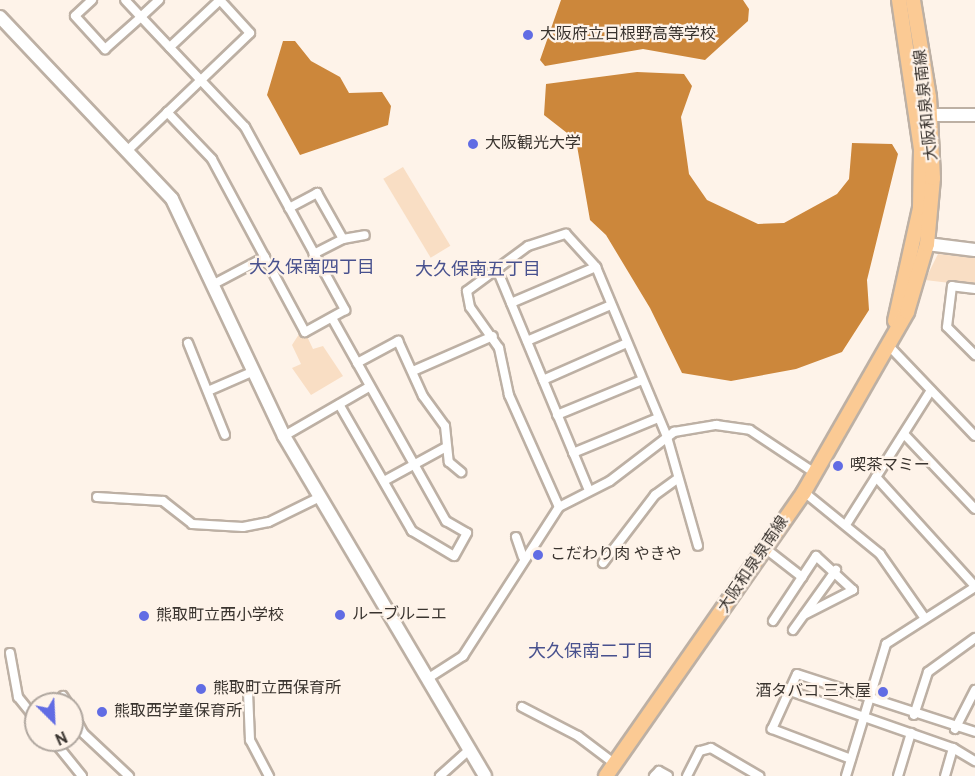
<!DOCTYPE html>
<html>
<head>
<meta charset="utf-8">
<style>
  body { margin:0 }
  #map { position:relative; width:975px; height:776px; overflow:hidden; background:#fef3e9; font-family:Overpass,"Noto Sans JP",sans-serif }
  div>[style] { position:absolute }
  [style*='--x'] { left:calc(var(--x)*1px); top:calc(var(--y)*1px); width:calc(var(--w)*1px); rotate:calc(var(--a)*1deg) }
  .green>* { inset:0; background:#f9dec4; transform-origin:0 0 }
  .water>* { inset:0; background:#cc873b }
  .roads { filter:drop-shadow(2px 0 #bdb0a4) drop-shadow(-2px 0 #bdb0a4) drop-shadow(0 2px #bdb0a4) drop-shadow(0 -2px #bdb0a4) }
  .street>* { height:8px; margin:-4px; padding:0 4px; transform-origin:4px; border-radius:4px; background:#fff }
  .secondary>* { height:12px; margin:-6px; padding:0 6px; transform-origin:6px; border-radius:6px; background:#fff }
  .primary>* { height:14px; margin:-7px; padding:0 7px; transform-origin:7px; border-radius:7px; background:#fbca94 }
  .dots>* { width:16px; height:16px; translate:-50% -50%; box-sizing:border-box; border:3px solid #fef3e9; border-radius:50% }
  span { translate:-50% -50%; white-space:nowrap; text-align:center; line-height:1.15; -webkit-text-stroke:4.5px #fef3e9; paint-order:stroke }
  .poi-label { font-size:16px; color:#3a342f }
  .left { translate:0 -50%; text-align:left }
  .right { translate:-100% -50%; text-align:right }
  .street-label { font-size:16px; color:#3a342f }
  .neighbourhood-label { font-size:18px; color:#48518e }
  .north { position:absolute; left:24px; top:692px; width:60px; height:60px; box-sizing:border-box; background:#fef3e9; border:2px solid #b0a79f; border-radius:50%; rotate:156deg; font-size:16px; font-weight:700; line-height:24px; text-align:center; color:#3a342f }
  .north::after { content:''; display:block; margin:auto; width:21px; height:27px; background:#616ce4; clip-path:polygon(50% 0,100% 100%,50% 72%,0 100%) }
</style>
</head>
<body>
<div id="map">
  <div class="green">
    <i style="left:403px;top:167px;width:92px;height:23px;rotate:59deg"></i>
    <i style="clip-path:polygon(938px 254px,975px 258px,975px 286px,925px 280px)"></i>
    <i style="clip-path:polygon(303px 328px,313px 349px,323px 346px,343px 376px,311px 395px,292px 368px,301px 364px,292px 345px)"></i>
  </div>
  <div class="water">
    <i style="clip-path:polygon(561px 0,743px 0,749px 9px,748px 21px,705px 60px,643px 49px,545px 66px,540px 60px)"></i>
    <i style="clip-path:polygon(283px 41px,295px 41px,311px 61px,340px 77px,349px 93px,382px 92px,391px 106px,388px 125px,300px 155px,267px 95px)"></i>
    <i style="clip-path:polygon(637px 72px,684px 74px,692px 86px,681px 117px,689px 174px,707px 200px,758px 224px,784px 223px,837px 194px,849px 179px,852px 143px,892px 144px,898px 154px,867px 280px,869px 310px,842px 352px,796px 369px,731px 381px,682px 373px,650px 308px,606px 235px,590px 220px,576px 140px,544px 115px,546px 84px)"></i>
  </div>
  <div class="roads">
    <div class="street">
      <i style="--x:92;--y:0;--w:23;--a:137"></i>
      <i style="--x:75;--y:16;--w:45;--a:47.7"></i>
      <i style="--x:105;--y:49;--w:48;--a:-41.6"></i>
      <i style="--x:141;--y:17;--w:23;--a:-133"></i>
      <i style="--x:159;--y:0;--w:25;--a:137"></i>
      <i style="--x:141;--y:17;--w:151;--a:46.6"></i>
      <i style="--x:245;--y:127;--w:209;--a:61.3"></i>
      <i style="--x:345;--y:310;--w:46;--a:151.2"></i>
      <i style="--x:305;--y:332;--w:196;--a:-118.3"></i>
      <i style="--x:212;--y:159;--w:65;--a:-133.8"></i>
      <i style="--x:128;--y:150;--w:169;--a:-43.8"></i>
      <i style="--x:250;--y:33;--w:45;--a:-132.3"></i>
      <i style="--x:220;--y:0;--w:69;--a:136.8"></i>
      <i style="--x:289;--y:208;--w:32;--a:-28"></i>
      <i style="--x:317;--y:193;--w:53;--a:60.5"></i>
      <i style="--x:343;--y:239;--w:33;--a:153"></i>
      <i style="--x:343;--y:239;--w:22;--a:-10"></i>
      <i style="--x:496;--y:267;--w:242;--a:67.4"></i>
      <i style="--x:212;--y:285;--w:60;--a:-27.8"></i>
      <i style="--x:975;--y:289;--w:23;--a:-173"></i>
      <i style="--x:952;--y:286;--w:41;--a:97"></i>
      <i style="--x:947;--y:327;--w:40;--a:45"></i>
      <i style="--x:511;--y:303;--w:92;--a:-23"></i>
      <i style="--x:332;--y:318;--w:233;--a:60.7"></i>
      <i style="--x:446;--y:521;--w:24;--a:30"></i>
      <i style="--x:467;--y:533;--w:26;--a:119"></i>
      <i style="--x:454;--y:556;--w:49;--a:-149.2"></i>
      <i style="--x:412;--y:531;--w:146;--a:-119.9"></i>
      <i style="--x:527;--y:341;--w:91;--a:-23.2"></i>
      <i style="--x:188;--y:343;--w:99;--a:68.1"></i>
      <i style="--x:889;--y:346;--w:124;--a:46.3"></i>
      <i style="--x:357;--y:363;--w:47;--a:-28.2"></i>
      <i style="--x:398;--y:341;--w:60;--a:65.6"></i>
      <i style="--x:423;--y:396;--w:37;--a:54"></i>
      <i style="--x:445;--y:426;--w:36;--a:84"></i>
      <i style="--x:449;--y:462;--w:16;--a:40"></i>
      <i style="--x:413;--y:371;--w:87;--a:-23.6"></i>
      <i style="--x:543;--y:380;--w:92;--a:-23.8"></i>
      <i style="--x:208;--y:391;--w:48;--a:-23.4"></i>
      <i style="--x:557;--y:415;--w:92;--a:-22.4"></i>
      <i style="--x:904;--y:434;--w:103;--a:46.6"></i>
      <i style="--x:284;--y:436;--w:98;--a:-30"></i>
      <i style="--x:573;--y:453;--w:92;--a:-22.4"></i>
      <i style="--x:876;--y:477;--w:147;--a:47.8"></i>
      <i style="--x:384;--y:481;--w:71;--a:-28.7"></i>
      <i style="--x:804;--y:492;--w:98;--a:39.2"></i>
      <i style="--x:880;--y:554;--w:77;--a:55.1"></i>
      <i style="--x:97;--y:497;--w:66;--a:3.5"></i>
      <i style="--x:163;--y:501;--w:37;--a:38"></i>
      <i style="--x:192;--y:524;--w:51;--a:3.4"></i>
      <i style="--x:243;--y:527;--w:26;--a:-11"></i>
      <i style="--x:269;--y:522;--w:57;--a:-26.1"></i>
      <i style="--x:559;--y:507;--w:123;--a:-114.1"></i>
      <i style="--x:509;--y:395;--w:48;--a:-102"></i>
      <i style="--x:499;--y:348;--w:50;--a:-125.3"></i>
      <i style="--x:470;--y:307;--w:16;--a:-101"></i>
      <i style="--x:467;--y:291;--w:76;--a:-36.4"></i>
      <i style="--x:528;--y:246;--w:40;--a:-18"></i>
      <i style="--x:566;--y:234;--w:45;--a:47.7"></i>
      <i style="--x:596;--y:267;--w:184;--a:67.3"></i>
      <i style="--x:667;--y:437;--w:113;--a:74.1"></i>
      <i style="--x:847;--y:523;--w:157;--a:-57.7"></i>
      <i style="--x:516;--y:537;--w:21;--a:71"></i>
      <i style="--x:766;--y:549;--w:46;--a:37.9"></i>
      <i style="--x:603;--y:563;--w:86;--a:-52.6"></i>
      <i style="--x:655;--y:495;--w:26;--a:-36"></i>
      <i style="--x:773;--y:621;--w:78;--a:-56.5"></i>
      <i style="--x:816;--y:556;--w:50;--a:42.6"></i>
      <i style="--x:853;--y:590;--w:55;--a:153"></i>
      <i style="--x:793;--y:630;--w:74;--a:-54.4"></i>
      <i style="--x:10;--y:653;--w:45;--a:79.7"></i>
      <i style="--x:18;--y:697;--w:28;--a:51"></i>
      <i style="--x:427;--y:679;--w:43;--a:-32.6"></i>
      <i style="--x:463;--y:656;--w:177;--a:-57.2"></i>
      <i style="--x:559;--y:507;--w:57;--a:-27"></i>
      <i style="--x:610;--y:481;--w:81;--a:-37.4"></i>
      <i style="--x:674;--y:432;--w:43;--a:-9.5"></i>
      <i style="--x:716;--y:425;--w:34;--a:8"></i>
      <i style="--x:750;--y:430;--w:78;--a:33.5"></i>
      <i style="--x:790;--y:691;--w:173;--a:19.3"></i>
      <i style="--x:953;--y:748;--w:26;--a:31"></i>
      <i style="--x:248;--y:692;--w:48;--a:87.6"></i>
      <i style="--x:250;--y:740;--w:41;--a:62.2"></i>
      <i style="--x:63;--y:696;--w:9;--a:58"></i>
      <i style="--x:522;--y:707;--w:63;--a:27.4"></i>
      <i style="--x:578;--y:736;--w:46;--a:37.1"></i>
      <i style="--x:72;--y:712;--w:24;--a:62"></i>
      <i style="--x:83;--y:733;--w:63;--a:43.1"></i>
      <i style="--x:914;--y:715;--w:45;--a:-72"></i>
      <i style="--x:928;--y:672;--w:58;--a:-35.9"></i>
      <i style="--x:955;--y:729;--w:44;--a:-62.9"></i>
      <i style="--x:53;--y:740;--w:46;--a:51.1"></i>
      <i style="--x:851;--y:759;--w:85;--a:-159.2"></i>
      <i style="--x:772;--y:729;--w:60;--a:-65.6"></i>
      <i style="--x:797;--y:674;--w:187;--a:18"></i>
      <i style="--x:440;--y:776;--w:39;--a:-42"></i>
      <i style="--x:654;--y:776;--w:7;--a:-45"></i>
      <i style="--x:659;--y:771;--w:10;--a:29"></i>
      <i style="--x:687;--y:776;--w:28;--a:-63"></i>
      <i style="--x:700;--y:751;--w:11;--a:-15"></i>
      <i style="--x:711;--y:748;--w:56;--a:30.3"></i>
      <i style="--x:846;--y:776;--w:138;--a:-73.1"></i>
      <i style="--x:886;--y:644;--w:106;--a:-32.6"></i>
      <i style="--x:898;--y:776;--w:45;--a:-73.2"></i>
      <i style="--x:945;--y:776;--w:29;--a:-74"></i>
    </div>
    <div class="secondary">
      <i style="--x:0;--y:17;--w:250;--a:46.6"></i>
      <i style="--x:172;--y:199;--w:262;--a:64.7"></i>
      <i style="--x:284;--y:436;--w:395;--a:59.4"></i>
      <i style="--x:922;--y:115;--w:53;--a:0"></i>
      <i style="--x:927;--y:244;--w:48;--a:7.1"></i>
    </div>
    <div class="primary">
      <i style="--x:895;--y:321;--w:116;--a:-77.5"></i>
      <i style="--x:920;--y:208;--w:59;--a:-89"></i>
      <i style="--x:921;--y:149;--w:151;--a:-98.4"></i>
      <i style="--x:606;--y:776;--w:346;--a:-55.1"></i>
      <i style="--x:804;--y:492;--w:207;--a:-60.2"></i>
      <i style="--x:907;--y:312;--w:71;--a:-73.6"></i>
      <i style="--x:927;--y:244;--w:66;--a:-84.8"></i>
      <i style="--x:933;--y:178;--w:81;--a:-92.8"></i>
      <i style="--x:929;--y:97;--w:98;--a:-99.4"></i>
    </div>
  </div>
  <div class="dots">
    <i style="left:528px;top:35px;background:#616ce4"></i>
    <i style="left:473px;top:144px;background:#616ce4"></i>
    <i style="left:838px;top:466px;background:#616ce4"></i>
    <i style="left:538px;top:555px;background:#616ce4"></i>
    <i style="left:340px;top:615px;background:#616ce4"></i>
    <i style="left:144px;top:616px;background:#616ce4"></i>
    <i style="left:201px;top:689px;background:#616ce4"></i>
    <i style="left:883px;top:692px;background:#616ce4"></i>
    <i style="left:102px;top:712px;background:#616ce4"></i>
  </div>
  <div class="poi-label">
    <span class="left" style="left:540px;top:35px">大阪府立日根野高等学校</span>
    <span class="left" style="left:485px;top:144px">大阪観光大学</span>
    <span class="left" style="left:850px;top:466px">喫茶マミー</span>
    <span class="left" style="left:550px;top:555px">こだわり肉 やきや</span>
    <span class="left" style="left:352px;top:615px">ルーブルニエ</span>
    <span class="left" style="left:156px;top:616px">熊取町立西小学校</span>
    <span class="left" style="left:213px;top:689px">熊取町立西保育所</span>
    <span class="right" style="left:871px;top:692px">酒タバコ 三木屋</span>
    <span class="left" style="left:114px;top:712px">熊取西学童保育所</span>
  </div>
  <div class="street-label">
    <span style="left:927px;top:105px;rotate:-96deg">大阪和泉泉南線</span>
    <span style="left:754px;top:565px;rotate:-56deg">大阪和泉泉南線</span>
  </div>
  <div class="neighbourhood-label">
    <span style="left:312px;top:269px">大久保南四丁目</span>
    <span style="left:478px;top:271px">大久保南五丁目</span>
    <span style="left:591px;top:653px">大久保南二丁目</span>
  </div>
  <div class="north">N</div>
</div>
</body>
</html>
